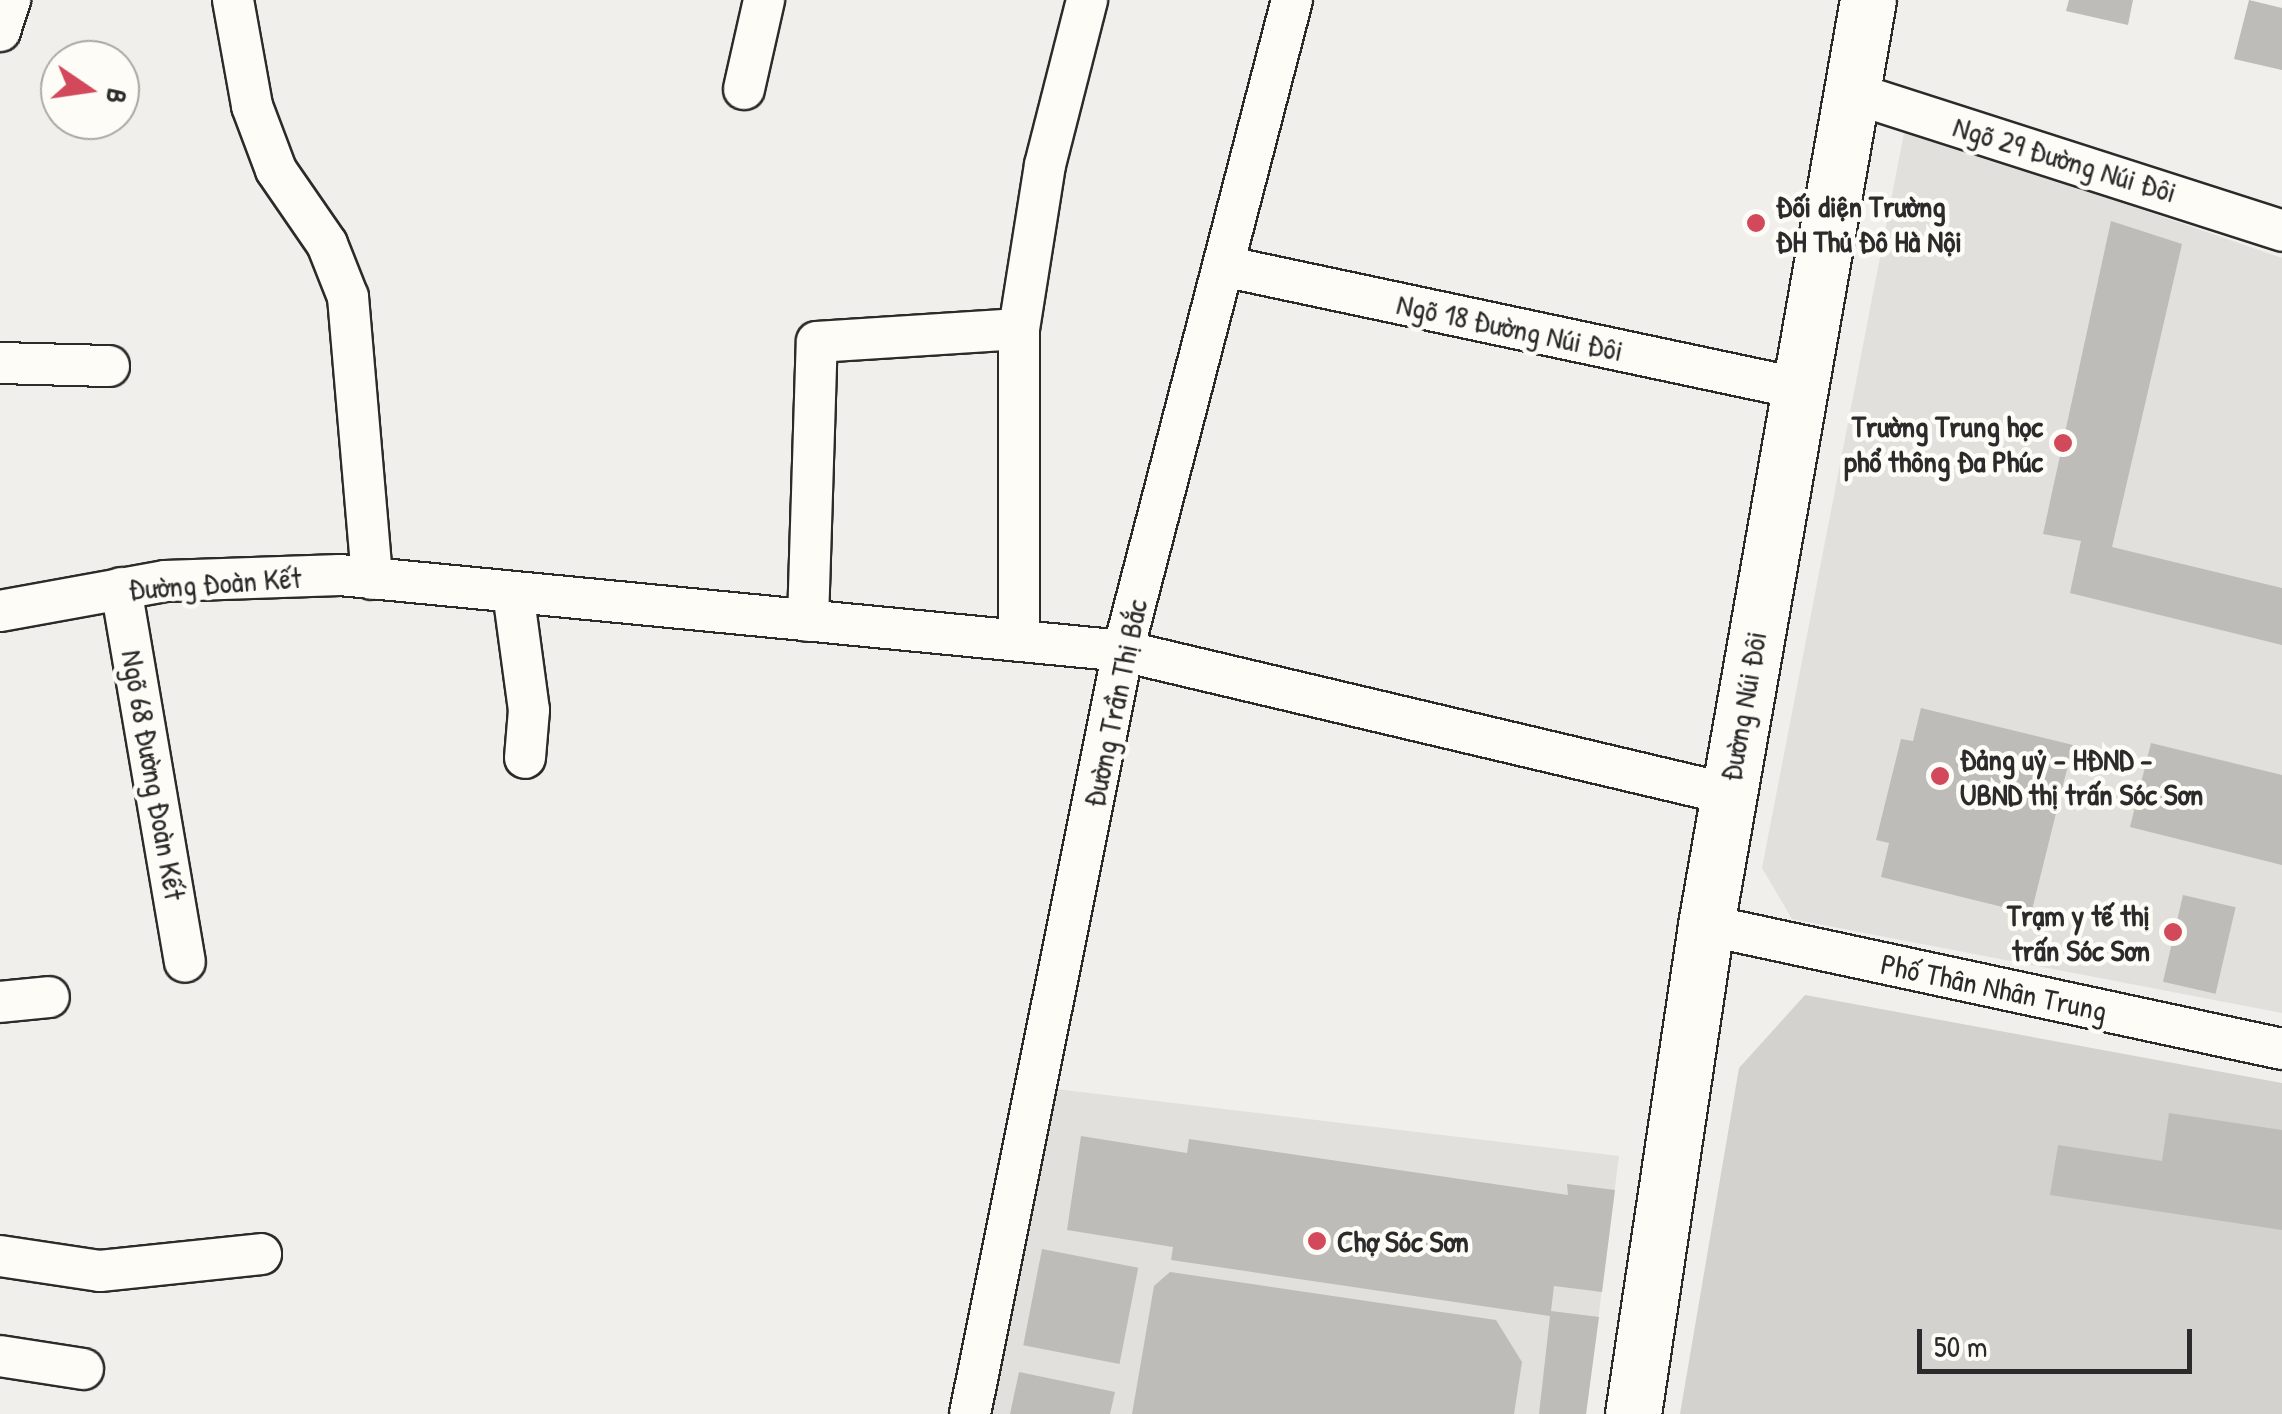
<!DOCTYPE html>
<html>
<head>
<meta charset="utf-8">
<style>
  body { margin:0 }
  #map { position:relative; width:2282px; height:1414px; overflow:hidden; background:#f0efeb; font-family:"Patrick Hand",sans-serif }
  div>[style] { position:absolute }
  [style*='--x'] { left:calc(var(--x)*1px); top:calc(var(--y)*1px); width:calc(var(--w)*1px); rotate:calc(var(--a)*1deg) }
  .built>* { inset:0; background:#e1e0dc }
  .green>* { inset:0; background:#d3d2cf }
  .building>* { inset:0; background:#bdbcb8; transform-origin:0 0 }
  .roads { filter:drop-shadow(2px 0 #2b2b2b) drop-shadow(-2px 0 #2b2b2b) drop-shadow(0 2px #2b2b2b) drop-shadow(0 -2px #2b2b2b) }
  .street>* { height:40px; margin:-20px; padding:0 20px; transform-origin:20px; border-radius:20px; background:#fdfcf7 }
  .secondary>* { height:55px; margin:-27.5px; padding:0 27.5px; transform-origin:27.5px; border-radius:27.5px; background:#fdfcf7 }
  .dots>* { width:28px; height:28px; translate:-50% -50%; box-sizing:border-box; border:5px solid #fdfcf7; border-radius:50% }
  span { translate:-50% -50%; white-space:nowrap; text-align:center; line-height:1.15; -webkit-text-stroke:9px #fdfcf7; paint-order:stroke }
  .street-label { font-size:30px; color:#2b2b2b }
  .poi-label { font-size:30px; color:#2b2b2b; font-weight:700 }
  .left { translate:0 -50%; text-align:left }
  .right { translate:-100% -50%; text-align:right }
  .north { position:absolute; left:40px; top:40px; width:100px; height:100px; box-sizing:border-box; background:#fdfcf7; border:2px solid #a9a8a5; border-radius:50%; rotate:103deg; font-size:28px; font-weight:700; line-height:40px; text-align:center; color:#2b2b2b }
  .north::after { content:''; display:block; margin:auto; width:35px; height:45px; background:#d1495b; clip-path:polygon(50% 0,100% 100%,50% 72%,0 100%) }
  .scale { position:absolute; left:1917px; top:1329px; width:275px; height:45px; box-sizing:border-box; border:5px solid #2b2b2b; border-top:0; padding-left:12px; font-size:30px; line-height:35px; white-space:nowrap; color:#2b2b2b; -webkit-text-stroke:8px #fdfcf7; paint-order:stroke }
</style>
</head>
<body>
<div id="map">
  <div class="built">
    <i style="clip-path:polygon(1905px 128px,2282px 258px,2282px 1013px,1792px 919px,1762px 868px)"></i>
    <i style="clip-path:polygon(1056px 1089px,1619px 1156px,1586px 1414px,992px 1414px)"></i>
  </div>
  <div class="green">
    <i style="clip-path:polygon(1805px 995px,2282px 1083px,2282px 1414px,1680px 1414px,1739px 1068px)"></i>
  </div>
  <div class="building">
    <i style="clip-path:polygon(2069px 0,2133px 0,2128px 25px,2066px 11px)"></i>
    <i style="clip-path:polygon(2249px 0,2282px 8px,2282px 70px,2234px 59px)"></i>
    <i style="clip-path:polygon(2111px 221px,2182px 244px,2112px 547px,2282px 588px,2282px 645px,2070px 593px,2081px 541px,2043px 534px)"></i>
    <i style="clip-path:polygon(1921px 708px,2073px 745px,2031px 914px,1881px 877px,1889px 843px,1876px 840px,1901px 739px,1913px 741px)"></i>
    <i style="clip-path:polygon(2151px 743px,2282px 775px,2282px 865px,2130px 827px)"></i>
    <i style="left:2183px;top:895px;width:54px;height:89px;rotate:13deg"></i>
    <i style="clip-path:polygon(2169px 1113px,2282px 1130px,2282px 1230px,2050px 1195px,2058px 1145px,2162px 1161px)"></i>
    <i style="clip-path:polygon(1081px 1136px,1187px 1153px,1189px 1139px,1568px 1195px,1567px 1184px,1615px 1190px,1602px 1292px,1554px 1286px,1551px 1311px,1599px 1317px,1586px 1414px,1539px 1414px,1550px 1316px,1171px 1260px,1173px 1247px,1067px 1230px)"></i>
    <i style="left:1042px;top:1249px;width:98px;height:98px;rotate:11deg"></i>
    <i style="clip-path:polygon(1170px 1272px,1496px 1320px,1522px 1362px,1514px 1414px,1132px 1414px,1154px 1286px)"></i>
    <i style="clip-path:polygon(1019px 1372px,1115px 1392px,1110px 1414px,1010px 1414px)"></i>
  </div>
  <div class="roads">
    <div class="street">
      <i style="--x:233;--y:0;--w:108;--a:79.8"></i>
      <i style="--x:252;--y:106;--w:68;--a:69.4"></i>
      <i style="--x:276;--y:170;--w:90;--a:55.4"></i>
      <i style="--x:327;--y:244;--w:57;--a:68.4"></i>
      <i style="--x:348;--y:297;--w:283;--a:85.1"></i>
      <i style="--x:0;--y:31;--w:33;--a:-72"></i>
      <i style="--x:744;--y:89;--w:91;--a:-77.3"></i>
      <i style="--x:1847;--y:91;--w:457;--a:17.8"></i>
      <i style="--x:1223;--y:266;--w:587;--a:12"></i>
      <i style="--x:0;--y:363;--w:109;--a:1.6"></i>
      <i style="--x:121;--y:588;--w:379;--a:80.3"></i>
      <i style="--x:513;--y:592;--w:119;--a:82.3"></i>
      <i style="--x:529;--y:710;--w:48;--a:94.8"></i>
      <i style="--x:0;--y:611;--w:168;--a:-10.3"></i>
      <i style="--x:165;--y:581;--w:175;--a:-2"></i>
      <i style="--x:340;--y:575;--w:787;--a:5.54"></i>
      <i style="--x:1123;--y:651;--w:622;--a:13.3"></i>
      <i style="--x:808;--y:621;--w:279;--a:-88.2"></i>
      <i style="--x:817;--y:342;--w:202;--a:-3.7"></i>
      <i style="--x:1019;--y:641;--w:312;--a:-90"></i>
      <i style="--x:1019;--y:329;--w:166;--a:-81"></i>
      <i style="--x:1045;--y:165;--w:170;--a:-75.7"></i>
      <i style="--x:1706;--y:925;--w:589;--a:12.15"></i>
      <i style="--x:0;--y:1002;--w:49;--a:-5.8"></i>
      <i style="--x:0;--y:1256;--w:101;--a:8.5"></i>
      <i style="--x:100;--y:1271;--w:162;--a:-6"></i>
      <i style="--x:0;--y:1356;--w:84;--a:8.9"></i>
      <i style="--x:970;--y:1414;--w:778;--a:-78.66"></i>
      <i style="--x:1123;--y:651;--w:673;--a:-75.45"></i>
    </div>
    <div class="secondary">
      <i style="--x:1633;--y:1414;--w:494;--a:-81.5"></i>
      <i style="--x:1706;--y:925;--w:939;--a:-80.07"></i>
    </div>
  </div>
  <div class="dots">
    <i style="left:1756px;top:223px;background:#d1495b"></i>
    <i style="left:2063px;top:443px;background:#d1495b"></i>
    <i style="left:1940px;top:776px;background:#d1495b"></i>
    <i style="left:2173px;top:932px;background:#d1495b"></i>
    <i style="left:1317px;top:1241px;background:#d1495b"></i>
  </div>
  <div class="street-label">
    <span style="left:2065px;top:159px;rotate:17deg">Ngõ 29 Đường Núi Đôi</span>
    <span style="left:1510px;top:327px;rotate:12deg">Ngõ 18 Đường Núi Đôi</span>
    <span style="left:215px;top:583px;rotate:-4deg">Đường Đoàn Kết</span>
    <span style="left:1115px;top:703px;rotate:-78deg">Đường Trần Thị Bắc</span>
    <span style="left:1743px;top:706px;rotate:-80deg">Đường Núi Đôi</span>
    <span style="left:154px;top:775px;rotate:80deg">Ngõ 68 Đường Đoàn Kết</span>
    <span style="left:1994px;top:987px;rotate:12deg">Phố Thân Nhân Trung</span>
  </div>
  <div class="poi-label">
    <span class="left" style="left:1776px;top:223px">Đối diện Trường<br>ĐH Thủ Đô Hà Nội</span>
    <span class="right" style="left:2043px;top:443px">Trường Trung học<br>phổ thông Đa Phúc</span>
    <span class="left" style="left:1960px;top:776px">Đảng uỷ - HĐND -<br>UBND thị trấn Sóc Sơn</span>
    <span class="right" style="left:2150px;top:932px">Trạm y tế thị<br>trấn Sóc Sơn</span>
    <span class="left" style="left:1337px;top:1241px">Chợ Sóc Sơn</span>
  </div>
  <div class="north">B</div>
  <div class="scale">50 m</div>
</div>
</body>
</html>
